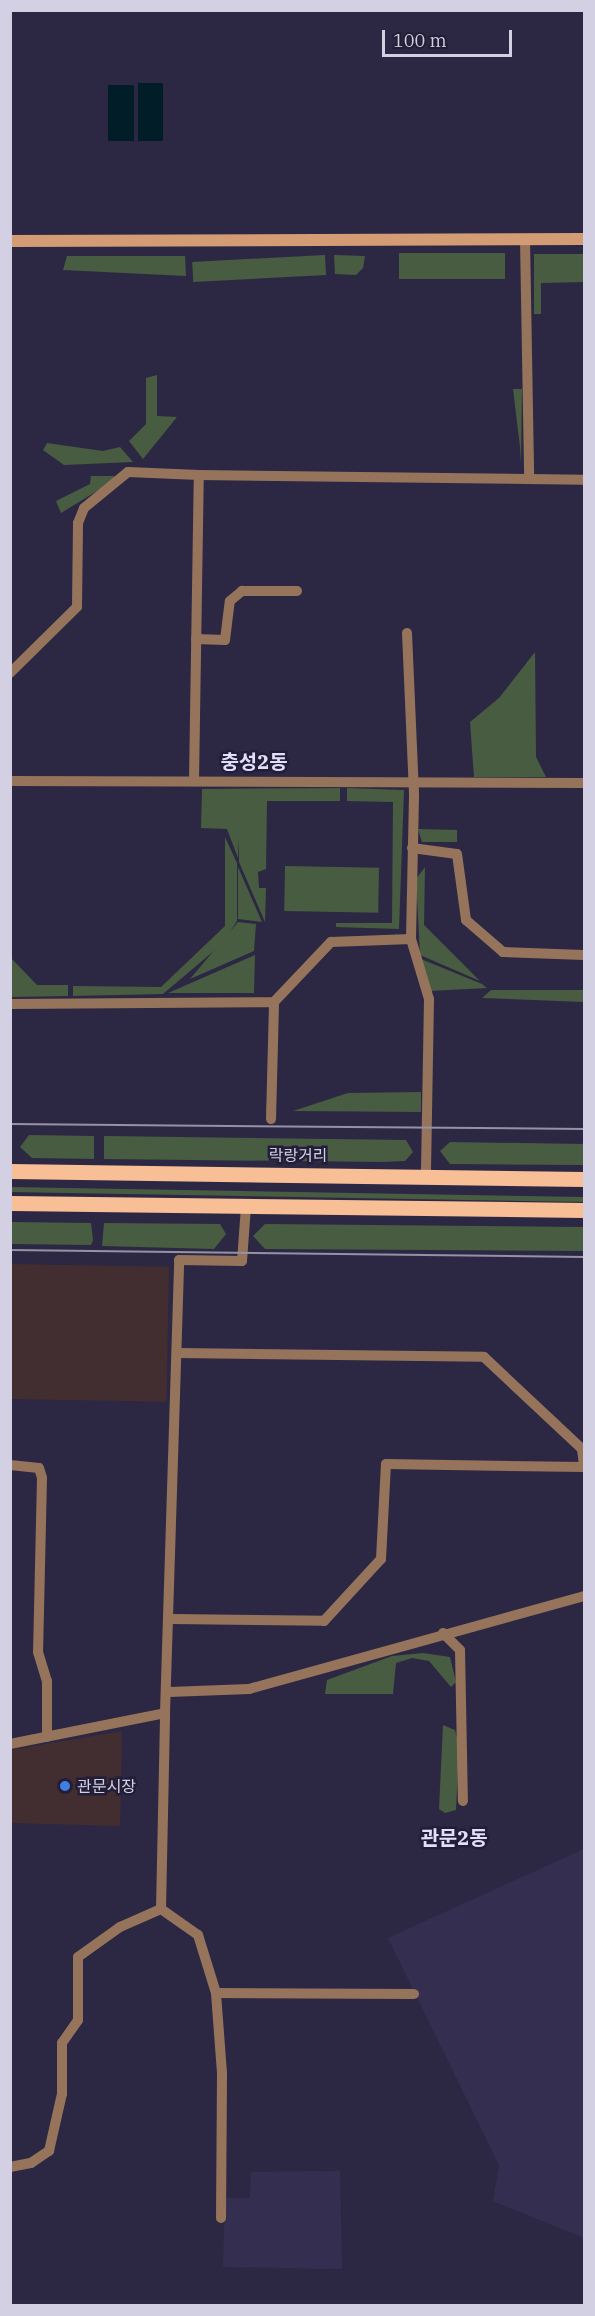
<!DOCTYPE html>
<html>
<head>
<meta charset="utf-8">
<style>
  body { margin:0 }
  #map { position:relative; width:595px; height:2316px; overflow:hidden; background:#2c2843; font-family:"IBM Plex Serif","Noto Sans KR",serif }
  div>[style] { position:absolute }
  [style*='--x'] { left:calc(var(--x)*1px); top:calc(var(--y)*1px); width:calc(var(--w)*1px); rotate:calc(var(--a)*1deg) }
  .commercial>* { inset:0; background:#422d30; transform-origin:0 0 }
  .built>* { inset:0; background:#342f50 }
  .green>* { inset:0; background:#485c41; transform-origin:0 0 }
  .water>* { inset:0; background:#011d27; transform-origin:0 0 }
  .minor>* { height:10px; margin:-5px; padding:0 5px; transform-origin:5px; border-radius:5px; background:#96745b }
  .secondary>* { height:12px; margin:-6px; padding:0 6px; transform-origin:6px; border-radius:6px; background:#d39c74 }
  .primary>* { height:15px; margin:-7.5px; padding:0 7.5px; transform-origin:7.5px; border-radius:7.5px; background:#f8be96 }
  .tram>* { height:1.5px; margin:-0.75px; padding:0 0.75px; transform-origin:0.75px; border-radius:0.75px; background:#9592a7 }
  .dots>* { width:16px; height:16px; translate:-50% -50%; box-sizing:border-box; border:3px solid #231e38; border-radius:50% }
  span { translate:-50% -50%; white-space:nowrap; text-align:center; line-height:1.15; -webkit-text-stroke:5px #231e38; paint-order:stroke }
  .street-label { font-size:16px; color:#d2d0e2 }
  .poi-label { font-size:16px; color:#d2d0e2 }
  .left { translate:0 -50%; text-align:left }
  .quarter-label { font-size:20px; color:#e1defb; font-weight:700 }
  .frame { position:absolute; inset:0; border:12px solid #d2d0e2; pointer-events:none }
  .scale { position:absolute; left:382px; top:30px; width:130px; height:27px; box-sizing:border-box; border:3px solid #d2d0e2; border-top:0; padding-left:8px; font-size:18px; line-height:21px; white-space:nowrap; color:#d2d0e2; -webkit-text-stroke:4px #231e38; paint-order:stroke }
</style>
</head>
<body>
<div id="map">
  <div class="commercial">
    <i style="left:11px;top:1264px;width:158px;height:135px;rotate:1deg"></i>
    <i style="clip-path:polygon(122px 1731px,120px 1826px,11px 1823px,11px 1750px)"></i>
  </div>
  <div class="built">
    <i style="clip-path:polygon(584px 1849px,584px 2238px,493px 2201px,499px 2165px,388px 1938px)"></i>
    <i style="clip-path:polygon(340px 2171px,342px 2269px,223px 2267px,225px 2198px,250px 2198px,251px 2172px)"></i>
  </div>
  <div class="green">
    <i style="left:505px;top:253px;width:26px;height:106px;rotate:90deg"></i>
    <i style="clip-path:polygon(534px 254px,584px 254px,584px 282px,541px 283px,541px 314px,534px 314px)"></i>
    <i style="left:325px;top:255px;width:20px;height:133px;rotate:87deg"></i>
    <i style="clip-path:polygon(334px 255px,365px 256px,363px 268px,356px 275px,335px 274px)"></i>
    <i style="clip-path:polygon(67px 256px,185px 256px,186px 276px,63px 270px)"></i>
    <i style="clip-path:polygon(157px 375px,157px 416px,177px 417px,143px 459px,129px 441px,146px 424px,146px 378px)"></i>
    <i style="clip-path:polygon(513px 389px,522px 389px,521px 464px,520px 447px)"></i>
    <i style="clip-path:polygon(47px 443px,103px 451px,120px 447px,133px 462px,64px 465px,43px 450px)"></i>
    <i style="clip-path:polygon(91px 476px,114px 476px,115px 480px,61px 513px,56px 501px,90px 484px)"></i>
    <i style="clip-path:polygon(535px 652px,536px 757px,546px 777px,474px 777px,470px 722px,499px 698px)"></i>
    <i style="clip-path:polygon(340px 788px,340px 801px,267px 801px,266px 869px,258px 872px,259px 888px,266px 888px,265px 922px,239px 862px,239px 838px,238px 858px,227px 829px,201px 828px,202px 789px)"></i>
    <i style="clip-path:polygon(347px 788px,404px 790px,399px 929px,336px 927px,336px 923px,392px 923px,393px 802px,347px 801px)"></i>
    <i style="clip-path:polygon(418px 829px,457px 830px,457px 842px,422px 842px)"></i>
    <i style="clip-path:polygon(225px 837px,237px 863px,237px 921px,222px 944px,163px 994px,73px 996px,73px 986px,161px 987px,225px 926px)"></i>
    <i style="left:285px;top:866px;width:94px;height:45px;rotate:1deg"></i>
    <i style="clip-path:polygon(238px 867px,262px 922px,238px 919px)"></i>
    <i style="clip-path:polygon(425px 867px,424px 925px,480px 981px,420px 955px,416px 879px)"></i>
    <i style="clip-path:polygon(238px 922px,256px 924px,254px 951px,190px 979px)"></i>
    <i style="clip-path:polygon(255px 955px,254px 993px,168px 993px)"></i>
    <i style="clip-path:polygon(11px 958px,37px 985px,68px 985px,68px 996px,11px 997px)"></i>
    <i style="clip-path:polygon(421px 959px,482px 984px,487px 988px,430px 991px)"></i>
    <i style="clip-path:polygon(491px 990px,584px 990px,584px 1002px,482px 998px)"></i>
    <i style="clip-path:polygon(421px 1092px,421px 1112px,293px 1111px,348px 1093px)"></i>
    <i style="clip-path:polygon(29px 1135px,94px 1136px,94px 1159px,32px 1158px,20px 1147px)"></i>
    <i style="clip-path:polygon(104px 1136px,406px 1140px,413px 1152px,405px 1161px,382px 1162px,104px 1159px)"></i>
    <i style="clip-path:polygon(450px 1142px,584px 1144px,584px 1165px,450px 1164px,440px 1151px)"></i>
    <i style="left:10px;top:1187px;width:574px;height:5px;rotate:1deg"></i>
    <i style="clip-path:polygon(11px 1222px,91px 1223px,93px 1240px,91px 1245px,11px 1244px)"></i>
    <i style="clip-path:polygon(104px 1223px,220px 1224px,226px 1234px,214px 1249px,102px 1246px)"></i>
    <i style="clip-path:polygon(265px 1224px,584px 1227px,584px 1251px,265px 1249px,253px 1236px)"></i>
    <i style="clip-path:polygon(423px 1653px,450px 1657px,456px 1682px,451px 1687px,429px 1661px,412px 1658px,396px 1663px,393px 1694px,325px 1694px,327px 1680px,392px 1656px)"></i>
    <i style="clip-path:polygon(443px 1725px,455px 1730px,459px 1746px,456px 1810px,445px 1813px,439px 1809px)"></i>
  </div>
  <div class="water">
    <i style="left:138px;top:83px;width:25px;height:58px"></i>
    <i style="left:108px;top:85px;width:26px;height:56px"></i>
  </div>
  <div class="minor">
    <i style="--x:525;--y:239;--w:240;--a:89"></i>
    <i style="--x:407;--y:633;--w:163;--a:87.5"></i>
    <i style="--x:414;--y:796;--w:143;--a:91.2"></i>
    <i style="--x:411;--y:939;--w:63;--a:73.3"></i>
    <i style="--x:429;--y:999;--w:176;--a:91"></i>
    <i style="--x:196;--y:639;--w:29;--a:2"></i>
    <i style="--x:225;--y:640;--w:39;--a:-83"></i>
    <i style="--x:230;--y:601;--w:16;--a:-40"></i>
    <i style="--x:242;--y:591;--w:55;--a:0"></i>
    <i style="--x:10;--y:673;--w:94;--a:-44.6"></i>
    <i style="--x:77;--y:607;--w:84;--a:-89.3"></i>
    <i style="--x:78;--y:523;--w:16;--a:-68"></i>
    <i style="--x:84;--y:508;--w:57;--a:-39.3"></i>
    <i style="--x:128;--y:472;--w:71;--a:2.4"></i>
    <i style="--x:10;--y:781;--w:574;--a:0.2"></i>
    <i style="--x:194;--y:781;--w:306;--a:-89.1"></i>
    <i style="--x:199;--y:475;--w:385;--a:0.7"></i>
    <i style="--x:412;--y:848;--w:45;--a:7.6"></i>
    <i style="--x:457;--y:854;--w:67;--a:82.2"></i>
    <i style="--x:466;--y:920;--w:49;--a:40.9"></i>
    <i style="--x:503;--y:952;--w:81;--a:2.1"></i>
    <i style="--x:10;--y:1004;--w:264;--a:-0.4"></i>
    <i style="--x:274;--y:1002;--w:83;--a:-46.5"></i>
    <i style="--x:331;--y:942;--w:80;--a:-2.1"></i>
    <i style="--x:271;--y:1119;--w:117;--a:-88.5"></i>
    <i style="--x:177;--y:1353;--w:307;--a:0.7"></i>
    <i style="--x:484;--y:1357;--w:134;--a:43.2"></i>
    <i style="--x:582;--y:1449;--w:16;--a:83"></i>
    <i style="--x:10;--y:1465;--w:29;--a:6"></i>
    <i style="--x:39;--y:1468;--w:10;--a:73"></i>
    <i style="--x:42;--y:1478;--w:174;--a:91.3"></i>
    <i style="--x:38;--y:1652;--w:30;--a:73"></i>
    <i style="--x:47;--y:1681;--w:56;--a:90"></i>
    <i style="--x:171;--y:1619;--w:153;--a:0.7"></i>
    <i style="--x:324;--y:1621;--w:84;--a:-47.4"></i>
    <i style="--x:381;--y:1559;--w:95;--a:-87"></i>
    <i style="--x:386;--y:1464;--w:198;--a:0.9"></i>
    <i style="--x:443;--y:1633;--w:24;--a:45"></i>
    <i style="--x:460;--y:1650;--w:151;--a:88.9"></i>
    <i style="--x:169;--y:1692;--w:80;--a:-2.1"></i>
    <i style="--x:249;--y:1689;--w:348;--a:-15.5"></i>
    <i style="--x:10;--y:1744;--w:158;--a:-11.3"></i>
    <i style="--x:216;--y:1993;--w:198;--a:0.3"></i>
    <i style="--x:10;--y:2167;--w:21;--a:-11"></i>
    <i style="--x:31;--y:2163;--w:22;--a:-34"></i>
    <i style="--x:49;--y:2151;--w:58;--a:-77.2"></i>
    <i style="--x:62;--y:2094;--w:51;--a:-90"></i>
    <i style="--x:62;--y:2043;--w:28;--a:-55"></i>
    <i style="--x:78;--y:2020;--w:63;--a:-90"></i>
    <i style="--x:78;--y:1957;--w:52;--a:-35.5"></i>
    <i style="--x:120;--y:1927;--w:45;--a:-23.7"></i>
    <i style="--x:221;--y:2218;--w:145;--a:-89.6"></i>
    <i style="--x:222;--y:2073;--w:80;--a:-94.3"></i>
    <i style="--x:216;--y:1993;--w:61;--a:-107.2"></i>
    <i style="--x:198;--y:1935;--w:45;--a:-144.9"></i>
    <i style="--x:161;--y:1909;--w:196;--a:-88.8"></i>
    <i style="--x:165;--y:1713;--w:453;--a:-88.2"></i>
    <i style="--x:179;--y:1260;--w:63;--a:0.9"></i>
    <i style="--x:242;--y:1261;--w:54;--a:-85.8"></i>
  </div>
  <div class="secondary">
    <i style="--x:10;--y:241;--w:574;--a:-0.2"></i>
  </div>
  <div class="primary">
    <i style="--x:10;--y:1171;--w:574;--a:0.8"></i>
    <i style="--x:10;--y:1203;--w:574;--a:0.7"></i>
  </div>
  <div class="tram">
    <i style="--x:10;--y:1124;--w:574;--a:0.5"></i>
    <i style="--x:10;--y:1250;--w:574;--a:0.7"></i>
  </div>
  <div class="dots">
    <i style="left:65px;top:1786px;background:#3f7fe0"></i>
  </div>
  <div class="street-label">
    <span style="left:298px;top:1155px">락랑거리</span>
  </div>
  <div class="poi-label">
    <span class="left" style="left:77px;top:1786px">관문시장</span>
  </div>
  <div class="quarter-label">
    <span style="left:254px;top:761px">충성2동</span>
    <span style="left:454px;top:1837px">관문2동</span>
  </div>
  <div class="frame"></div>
  <div class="scale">100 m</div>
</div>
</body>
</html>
